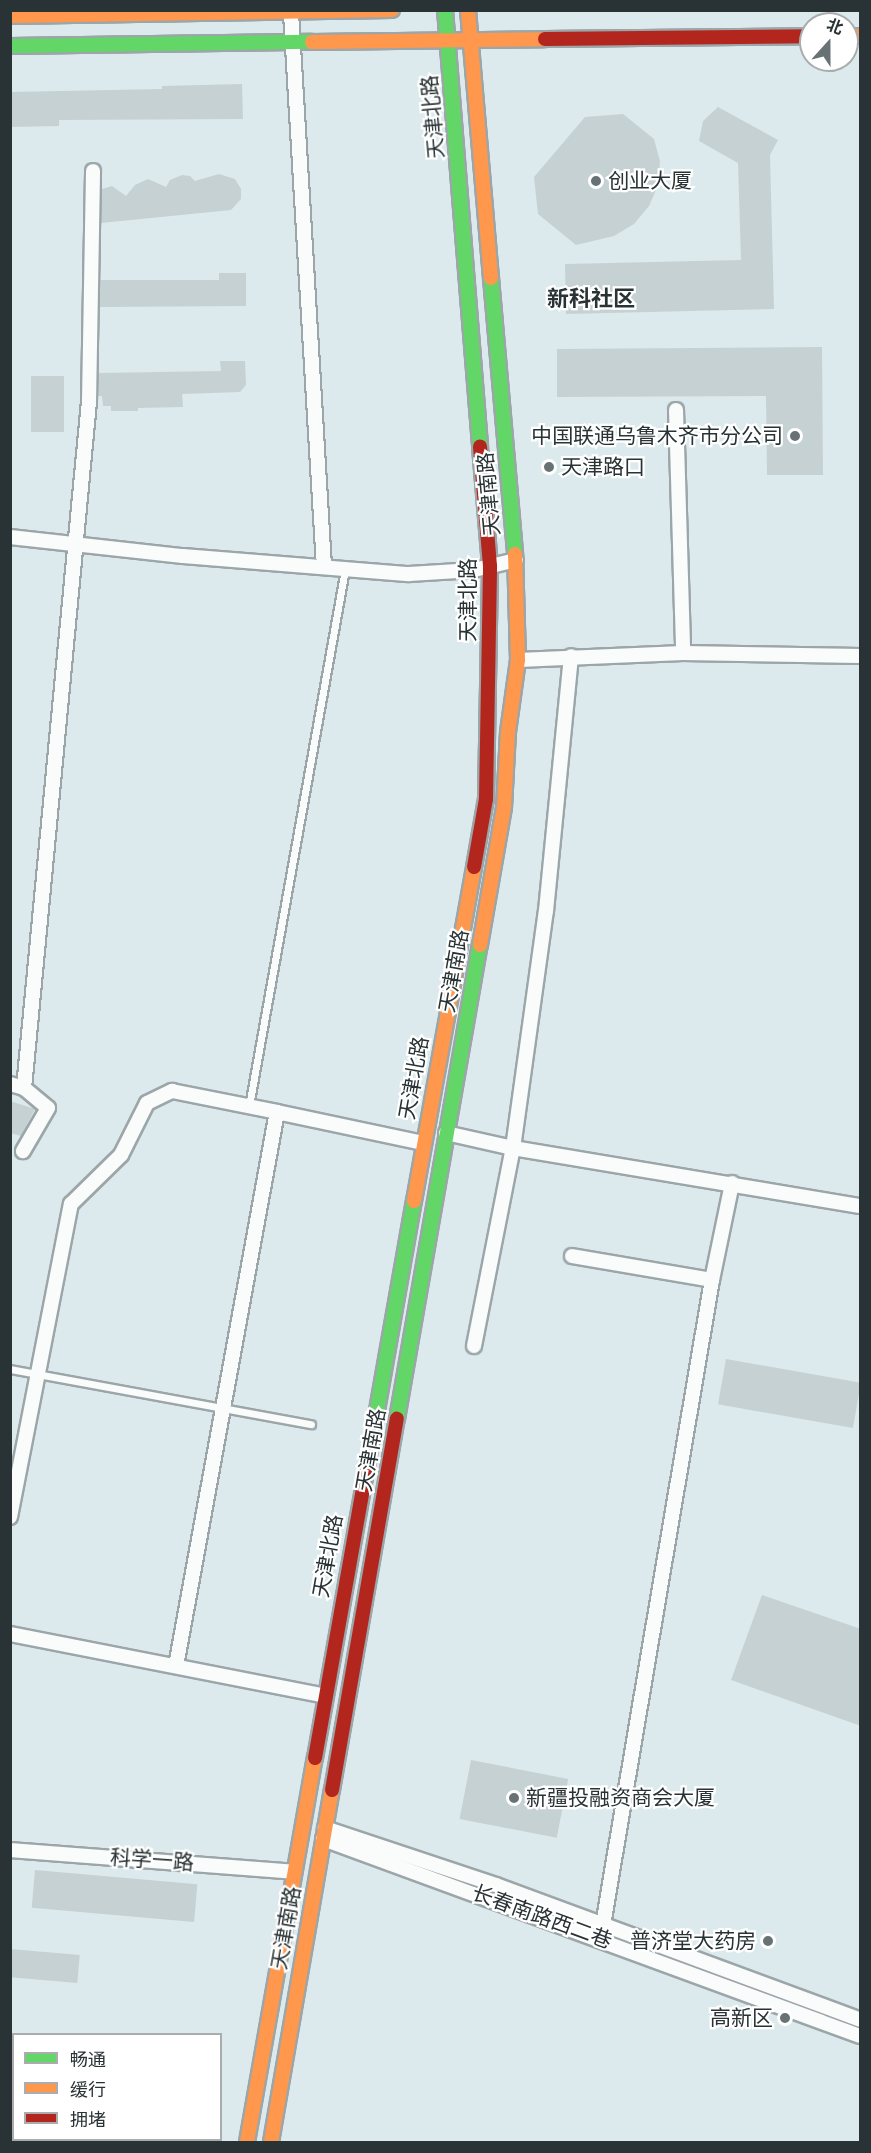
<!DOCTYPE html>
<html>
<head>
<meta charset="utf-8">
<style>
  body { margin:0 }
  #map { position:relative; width:871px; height:2153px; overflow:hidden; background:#dceaed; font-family:Rubik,"Noto Sans SC",sans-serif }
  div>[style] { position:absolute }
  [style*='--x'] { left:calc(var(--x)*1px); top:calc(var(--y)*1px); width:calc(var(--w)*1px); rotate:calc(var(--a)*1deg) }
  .building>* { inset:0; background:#c6d1d3; transform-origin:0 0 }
  .roads { filter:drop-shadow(2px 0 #9ca6a9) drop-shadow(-2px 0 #9ca6a9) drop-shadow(0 2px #9ca6a9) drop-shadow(0 -2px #9ca6a9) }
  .lane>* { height:7px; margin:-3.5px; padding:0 3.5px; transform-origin:3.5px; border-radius:3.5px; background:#fafcfc }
  .street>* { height:14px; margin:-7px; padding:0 7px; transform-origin:7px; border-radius:7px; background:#fafcfc }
  .fast>* { height:14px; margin:-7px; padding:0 7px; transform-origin:7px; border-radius:7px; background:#63d668 }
  .slow>* { height:14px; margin:-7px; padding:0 7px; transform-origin:7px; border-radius:7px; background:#ff974d }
  .jam>* { height:14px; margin:-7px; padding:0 7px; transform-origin:7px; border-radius:7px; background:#b3261e }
  .dots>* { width:16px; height:16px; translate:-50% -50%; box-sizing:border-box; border:3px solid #fff; border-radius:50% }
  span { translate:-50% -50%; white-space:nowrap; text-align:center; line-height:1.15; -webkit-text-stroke:4.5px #fff; paint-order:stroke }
  .street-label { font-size:21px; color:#293234 }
  .poi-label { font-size:21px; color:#293234 }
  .left { translate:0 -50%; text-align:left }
  .right { translate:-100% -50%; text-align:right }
  .neighbourhood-label { font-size:22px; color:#293234; font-weight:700 }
  .frame { position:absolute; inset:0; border:12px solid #293234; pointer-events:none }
  .legend { position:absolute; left:12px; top:2033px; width:210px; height:108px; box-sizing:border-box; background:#fff; border:2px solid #a9adae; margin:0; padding:8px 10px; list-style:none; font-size:18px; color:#293234 }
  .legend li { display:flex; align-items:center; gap:12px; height:30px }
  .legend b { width:30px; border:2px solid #a9adae }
  .north { position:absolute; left:799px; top:12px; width:60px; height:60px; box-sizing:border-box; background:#fff; border:2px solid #a9adae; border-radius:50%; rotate:21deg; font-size:16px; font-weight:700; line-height:24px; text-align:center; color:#293234 }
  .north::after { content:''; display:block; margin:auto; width:21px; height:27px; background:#687275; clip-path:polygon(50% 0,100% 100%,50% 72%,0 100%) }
</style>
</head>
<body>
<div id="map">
  <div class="building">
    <i style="clip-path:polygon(242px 84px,243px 119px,59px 120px,59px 126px,10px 127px,10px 92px,162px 89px,162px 86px)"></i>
    <i style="clip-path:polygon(718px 107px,778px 140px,770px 155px,774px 309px,566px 314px,565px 264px,741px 260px,738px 163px,699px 141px,703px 121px)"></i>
    <i style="clip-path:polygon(623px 114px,654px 139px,660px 161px,658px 185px,649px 206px,634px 224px,614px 236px,576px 245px,538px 214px,534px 177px,585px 117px)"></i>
    <i style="clip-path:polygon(219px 174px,235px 179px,241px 189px,241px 199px,231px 210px,101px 223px,102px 189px,112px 186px,126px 196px,135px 185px,148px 179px,166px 187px,170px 180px,182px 175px,190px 176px,195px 181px)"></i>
    <i style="clip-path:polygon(219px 273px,246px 273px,246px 306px,100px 307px,100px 280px,219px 280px)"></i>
    <i style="clip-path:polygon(822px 347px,823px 475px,767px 475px,766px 396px,557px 397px,557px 349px)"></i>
    <i style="clip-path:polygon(220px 361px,245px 361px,246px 385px,240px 392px,182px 394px,183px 407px,138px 408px,138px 411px,111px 411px,111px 406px,103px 406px,102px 396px,98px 396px,99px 373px,221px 371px)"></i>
    <i style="left:31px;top:376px;width:33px;height:56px"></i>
    <i style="clip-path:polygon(10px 1101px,35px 1109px,21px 1136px,10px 1133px)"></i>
    <i style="left:726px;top:1359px;width:137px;height:46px;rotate:10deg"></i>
    <i style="clip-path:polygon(762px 1595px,861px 1629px,861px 1726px,731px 1680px)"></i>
    <i style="left:471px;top:1760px;width:99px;height:60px;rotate:11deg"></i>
    <i style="left:35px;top:1870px;width:163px;height:38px;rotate:5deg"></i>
    <i style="left:10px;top:1949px;width:70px;height:28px;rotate:5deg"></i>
  </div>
  <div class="roads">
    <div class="lane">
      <i style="--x:249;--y:1106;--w:546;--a:-79.86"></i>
      <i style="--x:10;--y:1369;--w:306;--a:10.4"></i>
    </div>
    <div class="street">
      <i style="--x:291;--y:13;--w:555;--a:86.59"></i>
      <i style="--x:676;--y:410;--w:243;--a:88.3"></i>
      <i style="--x:10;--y:537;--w:174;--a:6.3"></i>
      <i style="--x:183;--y:556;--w:227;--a:4.6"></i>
      <i style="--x:409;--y:574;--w:65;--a:-3.5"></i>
      <i style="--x:474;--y:570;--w:43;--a:-13.4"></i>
      <i style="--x:518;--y:660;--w:165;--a:-2.4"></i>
      <i style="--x:683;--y:653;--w:177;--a:1"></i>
      <i style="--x:10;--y:1084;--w:15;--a:16"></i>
      <i style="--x:24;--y:1088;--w:31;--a:40"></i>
      <i style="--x:48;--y:1108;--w:50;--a:120.2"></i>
      <i style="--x:24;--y:1088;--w:689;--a:-84.59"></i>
      <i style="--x:89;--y:402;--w:231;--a:-89"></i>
      <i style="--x:446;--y:1133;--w:69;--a:12.6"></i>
      <i style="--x:513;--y:1148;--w:352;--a:9.5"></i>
      <i style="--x:572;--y:1256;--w:142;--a:9.7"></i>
      <i style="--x:474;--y:1346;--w:202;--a:-78.9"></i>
      <i style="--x:513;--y:1148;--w:239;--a:-82.1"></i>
      <i style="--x:546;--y:911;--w:256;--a:-84.4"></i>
      <i style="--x:10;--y:1517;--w:319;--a:-79"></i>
      <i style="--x:71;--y:1204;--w:70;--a:-44.4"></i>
      <i style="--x:121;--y:1155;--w:58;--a:-63.4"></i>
      <i style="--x:147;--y:1103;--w:28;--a:-26"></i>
      <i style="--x:172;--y:1091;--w:107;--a:11.3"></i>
      <i style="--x:10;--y:1634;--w:321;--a:11.1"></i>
      <i style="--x:176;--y:1666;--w:563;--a:-79.67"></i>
      <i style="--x:277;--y:1112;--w:149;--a:12"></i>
      <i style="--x:325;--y:1828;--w:180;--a:18.4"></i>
      <i style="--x:496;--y:1885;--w:388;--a:20.3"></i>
      <i style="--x:323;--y:1839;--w:572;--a:20.15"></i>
      <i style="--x:10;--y:1850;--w:284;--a:4.4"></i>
      <i style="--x:603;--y:1925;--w:654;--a:-80.41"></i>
      <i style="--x:712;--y:1280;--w:99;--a:-78.3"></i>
    </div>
    <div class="fast">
      <i style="--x:445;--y:10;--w:437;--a:85.4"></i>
      <i style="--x:10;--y:46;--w:302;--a:-0.8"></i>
      <i style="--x:491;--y:278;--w:277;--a:85"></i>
      <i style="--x:397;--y:1419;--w:481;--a:-80.1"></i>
      <i style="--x:373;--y:1433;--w:236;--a:-80"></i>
    </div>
    <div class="slow">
      <i style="--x:468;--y:10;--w:269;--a:85.1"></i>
      <i style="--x:10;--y:16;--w:382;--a:-0.9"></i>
      <i style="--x:847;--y:36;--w:13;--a:0"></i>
      <i style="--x:312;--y:42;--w:233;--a:-0.7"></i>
      <i style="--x:480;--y:945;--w:139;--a:-80.1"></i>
      <i style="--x:504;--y:808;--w:76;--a:-87"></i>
      <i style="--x:508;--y:732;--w:73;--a:-82.1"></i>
      <i style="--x:518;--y:660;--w:106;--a:-91.6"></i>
      <i style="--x:414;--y:1201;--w:339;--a:-79.8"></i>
      <i style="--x:247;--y:2142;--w:390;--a:-80"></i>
      <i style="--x:271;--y:2142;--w:357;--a:-80.2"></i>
    </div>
    <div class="jam">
      <i style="--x:545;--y:39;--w:266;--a:-0.6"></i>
      <i style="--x:474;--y:867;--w:69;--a:-80"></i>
      <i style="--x:486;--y:799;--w:233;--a:-89"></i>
      <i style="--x:490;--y:566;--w:120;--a:-94.8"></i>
      <i style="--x:315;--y:1758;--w:330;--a:-79.9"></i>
      <i style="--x:332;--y:1790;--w:377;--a:-80.1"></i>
    </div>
  </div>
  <div class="dots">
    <i style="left:596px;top:181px;background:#687275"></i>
    <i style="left:795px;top:436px;background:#687275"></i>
    <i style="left:549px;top:467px;background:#687275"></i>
    <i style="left:514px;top:1798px;background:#687275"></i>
    <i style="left:768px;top:1941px;background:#687275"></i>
    <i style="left:785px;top:2018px;background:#687275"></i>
  </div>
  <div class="street-label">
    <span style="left:433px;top:117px;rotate:-95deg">天津北路</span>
    <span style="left:489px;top:494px;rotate:-95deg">天津南路</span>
    <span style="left:468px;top:600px;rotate:-90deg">天津北路</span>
    <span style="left:454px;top:971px;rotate:-80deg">天津南路</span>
    <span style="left:414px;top:1078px;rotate:-80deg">天津北路</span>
    <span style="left:371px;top:1450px;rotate:-80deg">天津南路</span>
    <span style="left:328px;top:1556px;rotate:-80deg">天津北路</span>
    <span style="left:152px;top:1860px;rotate:4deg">科学一路</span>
    <span style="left:542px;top:1917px;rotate:20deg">长春南路西二巷</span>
    <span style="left:286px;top:1928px;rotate:-80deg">天津南路</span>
  </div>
  <div class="poi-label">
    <span class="left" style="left:608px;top:181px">创业大厦</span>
    <span class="right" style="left:783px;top:436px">中国联通乌鲁木齐市分公司</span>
    <span class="left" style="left:561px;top:467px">天津路口</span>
    <span class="left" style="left:526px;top:1798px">新疆投融资商会大厦</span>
    <span class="right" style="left:756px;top:1941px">普济堂大药房</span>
    <span class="right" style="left:773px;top:2018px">高新区</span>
  </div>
  <div class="neighbourhood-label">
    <span style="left:591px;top:299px">新科社区</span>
  </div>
  <div class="frame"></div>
  <ul class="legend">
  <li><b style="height:8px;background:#63d668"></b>畅通</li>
  <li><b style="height:8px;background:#ff974d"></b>缓行</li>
  <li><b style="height:8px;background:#b3261e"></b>拥堵</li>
  </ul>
  <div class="north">北</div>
</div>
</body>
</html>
